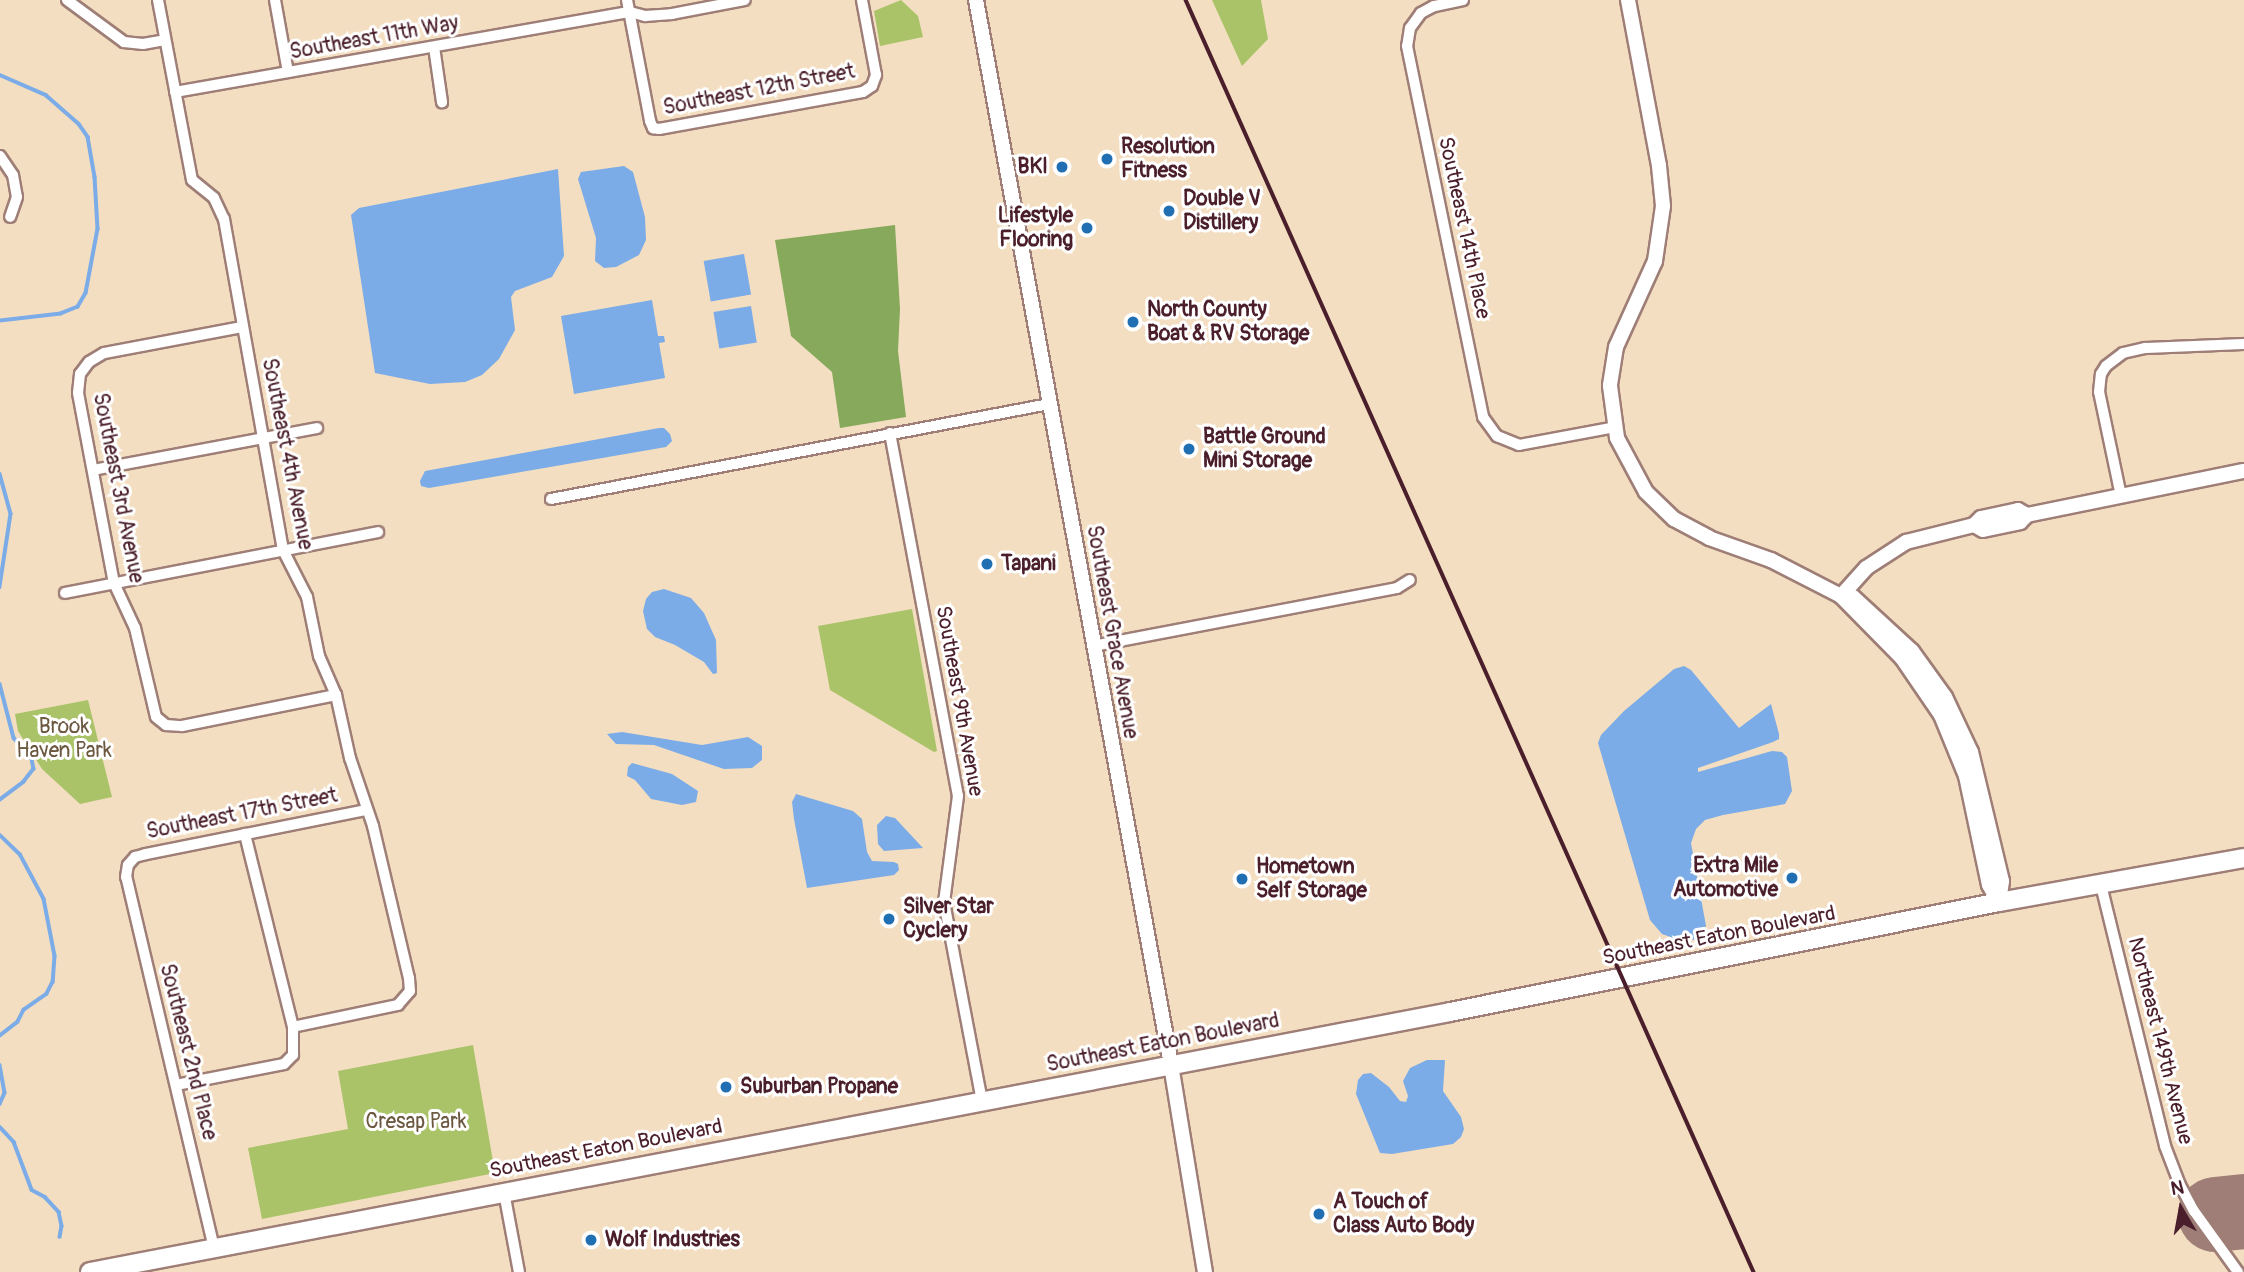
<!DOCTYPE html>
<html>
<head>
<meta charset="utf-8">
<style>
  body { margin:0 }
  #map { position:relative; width:2244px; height:1272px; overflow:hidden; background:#f3dec1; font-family:Pangolin,sans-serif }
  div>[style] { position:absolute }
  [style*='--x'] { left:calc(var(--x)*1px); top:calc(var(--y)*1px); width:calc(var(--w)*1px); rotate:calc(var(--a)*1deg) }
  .green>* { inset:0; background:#aac368 }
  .forest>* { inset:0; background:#87a95c }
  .water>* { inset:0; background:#7bace7; transform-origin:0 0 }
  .stream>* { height:3.5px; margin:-1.75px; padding:0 1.75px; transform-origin:1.75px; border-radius:1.75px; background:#7bace7 }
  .runway>* { height:75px; margin:-37.5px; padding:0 37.5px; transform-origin:37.5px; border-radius:37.5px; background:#9e7e76 }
  .roads { filter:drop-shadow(2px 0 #9e7e76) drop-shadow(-2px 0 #9e7e76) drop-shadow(0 2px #9e7e76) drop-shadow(0 -2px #9e7e76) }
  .minor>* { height:10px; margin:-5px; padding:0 5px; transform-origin:5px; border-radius:5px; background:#fff }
  .tertiary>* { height:14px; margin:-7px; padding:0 7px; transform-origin:7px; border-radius:7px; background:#fff }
  .primary>* { height:18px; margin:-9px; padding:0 9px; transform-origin:9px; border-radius:9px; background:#fff }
  .rail>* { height:3.5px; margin:-1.75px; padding:0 1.75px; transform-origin:1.75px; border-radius:1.75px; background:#4a1f2b }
  .dots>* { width:19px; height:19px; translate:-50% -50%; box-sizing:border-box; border:4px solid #fff; border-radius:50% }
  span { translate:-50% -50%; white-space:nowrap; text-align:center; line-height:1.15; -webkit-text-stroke:6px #fff; paint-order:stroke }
  .street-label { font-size:21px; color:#4a1f2b }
  .poi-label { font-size:21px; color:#4a1f2b; font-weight:700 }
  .left { translate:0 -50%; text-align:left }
  .right { translate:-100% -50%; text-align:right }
  .park-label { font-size:21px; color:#6c5840 }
  .north { position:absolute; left:2146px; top:1174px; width:70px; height:70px; -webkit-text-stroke:5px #fff; paint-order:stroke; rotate:350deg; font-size:19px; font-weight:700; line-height:28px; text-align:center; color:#4a1f2b }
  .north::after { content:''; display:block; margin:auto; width:24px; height:32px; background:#4a1f2b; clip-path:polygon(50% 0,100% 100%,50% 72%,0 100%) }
</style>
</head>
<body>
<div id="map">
  <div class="green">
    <i style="clip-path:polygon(901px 0,918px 16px,923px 37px,880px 46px,874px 11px)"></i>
    <i style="clip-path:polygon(1212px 0,1261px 0,1268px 39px,1242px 66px)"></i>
    <i style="clip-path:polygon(912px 609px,937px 751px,934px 752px,830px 690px,818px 626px)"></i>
    <i style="clip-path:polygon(88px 700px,112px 797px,80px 804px,42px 769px,18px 731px,15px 714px)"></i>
    <i style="clip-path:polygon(473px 1045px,495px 1173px,262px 1219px,248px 1148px,348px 1129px,338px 1071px)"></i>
  </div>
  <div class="forest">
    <i style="clip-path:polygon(895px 225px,900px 309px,898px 351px,906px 417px,840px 428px,832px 372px,791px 336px,775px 240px)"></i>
  </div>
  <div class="water">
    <i style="clip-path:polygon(624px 166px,633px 172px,645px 217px,646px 240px,639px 255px,616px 267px,604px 268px,595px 261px,596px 238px,578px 179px,581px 172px)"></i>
    <i style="clip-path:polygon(558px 169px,564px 256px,552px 277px,515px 291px,511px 297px,515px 330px,499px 359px,482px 375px,465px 382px,430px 384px,375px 373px,351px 215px,359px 208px)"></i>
    <i style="left:744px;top:254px;width:41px;height:41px;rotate:80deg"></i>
    <i style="clip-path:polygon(652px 300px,658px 336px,664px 336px,665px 342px,659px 343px,665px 378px,574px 394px,561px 316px)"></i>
    <i style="left:751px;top:306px;width:37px;height:38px;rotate:81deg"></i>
    <i style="clip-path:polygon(659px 428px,664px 428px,670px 434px,672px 441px,666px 447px,429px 488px,421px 486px,420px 481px,425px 471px)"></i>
    <i style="clip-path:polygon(664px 589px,691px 598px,704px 613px,716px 640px,717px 673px,713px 674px,704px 662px,675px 645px,655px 637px,647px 629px,643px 611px,646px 599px,652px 592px)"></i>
    <i style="clip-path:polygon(1684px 666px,1691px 670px,1739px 728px,1771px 704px,1779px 734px,1779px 739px,1773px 742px,1698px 768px,1698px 772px,1772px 751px,1782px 752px,1787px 757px,1792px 791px,1785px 804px,1723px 815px,1705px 820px,1696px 829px,1691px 843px,1706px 926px,1698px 939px,1682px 941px,1662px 934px,1650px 920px,1598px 743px,1601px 735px,1624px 711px,1674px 669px)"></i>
    <i style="clip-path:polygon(622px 732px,702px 745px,748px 737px,762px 746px,762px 760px,752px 768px,724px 769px,654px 745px,616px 744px,607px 734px)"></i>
    <i style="clip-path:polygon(632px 763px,672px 774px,698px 791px,696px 802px,682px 805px,651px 799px,635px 780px,627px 776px,628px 767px)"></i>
    <i style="clip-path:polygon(796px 794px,853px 811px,862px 819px,867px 852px,872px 861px,894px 862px,898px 864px,899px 870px,894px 875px,807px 888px,794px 819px,792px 802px)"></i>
    <i style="clip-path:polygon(886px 816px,895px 818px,923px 848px,884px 851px,878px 844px,877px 825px)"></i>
    <i style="clip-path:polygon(1427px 1060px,1445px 1060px,1443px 1091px,1461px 1117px,1464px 1129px,1461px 1137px,1453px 1144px,1392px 1154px,1380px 1153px,1356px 1094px,1358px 1080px,1363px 1074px,1371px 1073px,1389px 1087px,1400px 1101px,1406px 1102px,1408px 1096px,1403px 1081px,1410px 1068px)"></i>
  </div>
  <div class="stream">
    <i style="--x:0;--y:75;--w:50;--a:23.5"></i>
    <i style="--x:46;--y:95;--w:44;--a:41.3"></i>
    <i style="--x:79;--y:124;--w:16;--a:55"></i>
    <i style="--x:88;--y:137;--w:41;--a:80.1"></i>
    <i style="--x:95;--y:177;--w:52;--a:86.7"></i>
    <i style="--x:98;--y:229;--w:65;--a:100.6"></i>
    <i style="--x:86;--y:293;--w:16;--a:120"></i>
    <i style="--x:78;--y:307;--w:18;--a:158"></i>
    <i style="--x:61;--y:314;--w:61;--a:173.5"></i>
    <i style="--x:0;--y:474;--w:41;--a:74.6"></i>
    <i style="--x:11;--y:514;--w:74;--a:98.6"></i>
    <i style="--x:0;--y:684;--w:56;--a:75.5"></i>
    <i style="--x:14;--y:738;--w:28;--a:49"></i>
    <i style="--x:32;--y:759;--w:10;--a:79"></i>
    <i style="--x:34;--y:769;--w:16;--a:128"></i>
    <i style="--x:24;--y:782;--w:30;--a:143"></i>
    <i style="--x:0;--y:835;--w:28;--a:44"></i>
    <i style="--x:20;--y:854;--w:51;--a:61.9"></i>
    <i style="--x:44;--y:899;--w:58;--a:79.1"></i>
    <i style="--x:55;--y:956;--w:26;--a:94"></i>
    <i style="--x:53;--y:982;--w:13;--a:117"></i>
    <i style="--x:47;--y:994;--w:28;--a:145"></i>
    <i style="--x:24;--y:1010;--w:13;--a:117"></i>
    <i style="--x:18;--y:1022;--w:23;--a:142"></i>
    <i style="--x:0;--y:1065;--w:28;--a:80"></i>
    <i style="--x:5;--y:1093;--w:12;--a:114"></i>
    <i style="--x:0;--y:1127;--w:21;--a:47"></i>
    <i style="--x:14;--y:1142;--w:51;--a:69.4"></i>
    <i style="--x:32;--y:1190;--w:15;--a:28"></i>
    <i style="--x:45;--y:1197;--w:21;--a:47"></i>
    <i style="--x:59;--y:1212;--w:14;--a:78"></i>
    <i style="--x:62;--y:1226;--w:11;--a:100"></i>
  </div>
  <div class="runway">
    <i style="--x:2215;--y:1214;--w:29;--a:-6"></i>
  </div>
  <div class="roads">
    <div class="minor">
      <i style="--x:67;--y:0;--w:71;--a:36.4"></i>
      <i style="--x:124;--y:42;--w:19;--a:6"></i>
      <i style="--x:143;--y:44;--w:22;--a:-10"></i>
      <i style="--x:158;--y:0;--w:183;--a:79.3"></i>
      <i style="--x:192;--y:180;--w:28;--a:39"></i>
      <i style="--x:214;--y:198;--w:23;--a:65"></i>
      <i style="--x:224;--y:219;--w:336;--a:79.9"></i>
      <i style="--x:283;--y:550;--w:53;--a:62.9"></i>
      <i style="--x:307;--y:597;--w:60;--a:78.5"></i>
      <i style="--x:319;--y:656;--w:43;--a:66.4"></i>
      <i style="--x:336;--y:695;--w:65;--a:77.5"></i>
      <i style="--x:350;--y:758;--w:72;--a:71.3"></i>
      <i style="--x:373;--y:826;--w:156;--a:76.7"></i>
      <i style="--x:409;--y:978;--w:13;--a:86"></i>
      <i style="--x:410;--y:991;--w:18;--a:131"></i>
      <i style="--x:398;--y:1005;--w:107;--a:168.2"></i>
      <i style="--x:275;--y:0;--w:73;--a:79.8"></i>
      <i style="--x:627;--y:0;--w:123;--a:79.2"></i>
      <i style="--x:650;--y:121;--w:8;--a:67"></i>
      <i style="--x:653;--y:128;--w:6;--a:9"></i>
      <i style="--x:659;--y:129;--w:207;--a:-10.3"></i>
      <i style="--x:863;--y:92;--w:11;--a:-34"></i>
      <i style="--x:872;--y:86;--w:12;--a:-70"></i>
      <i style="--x:876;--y:75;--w:76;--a:-100.6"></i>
      <i style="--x:1463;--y:0;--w:30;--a:168"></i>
      <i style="--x:1434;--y:6;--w:15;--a:152"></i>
      <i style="--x:1421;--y:13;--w:19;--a:126"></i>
      <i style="--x:1410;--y:28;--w:18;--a:99"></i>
      <i style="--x:1407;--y:46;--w:379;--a:78.4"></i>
      <i style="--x:1483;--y:417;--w:24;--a:54"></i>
      <i style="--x:1497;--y:436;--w:24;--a:22"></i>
      <i style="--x:1519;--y:445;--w:98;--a:-10.6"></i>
      <i style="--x:434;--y:47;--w:56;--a:81.7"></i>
      <i style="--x:175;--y:92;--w:462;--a:-10"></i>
      <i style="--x:630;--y:12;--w:16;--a:15"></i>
      <i style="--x:645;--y:16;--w:27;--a:-4"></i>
      <i style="--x:672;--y:14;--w:74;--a:-10.9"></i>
      <i style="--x:0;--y:156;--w:23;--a:56"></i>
      <i style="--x:13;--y:175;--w:22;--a:80"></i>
      <i style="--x:17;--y:197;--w:21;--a:109"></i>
      <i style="--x:242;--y:327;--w:140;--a:169.3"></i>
      <i style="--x:104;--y:353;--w:17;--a:149"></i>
      <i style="--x:89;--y:362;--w:15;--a:127"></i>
      <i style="--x:80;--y:374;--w:19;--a:96"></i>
      <i style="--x:78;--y:393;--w:193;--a:79.3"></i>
      <i style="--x:114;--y:583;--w:50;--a:65"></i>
      <i style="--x:135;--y:628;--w:91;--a:76.7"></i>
      <i style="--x:156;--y:717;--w:13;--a:39"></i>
      <i style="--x:166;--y:725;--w:16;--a:4"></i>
      <i style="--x:182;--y:726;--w:157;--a:-11.4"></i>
      <i style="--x:890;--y:433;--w:369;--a:79.4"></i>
      <i style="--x:958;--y:796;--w:107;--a:97.5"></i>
      <i style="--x:944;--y:902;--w:203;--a:79.2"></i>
      <i style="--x:93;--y:470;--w:228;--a:-10.6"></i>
      <i style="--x:2121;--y:496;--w:106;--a:-101.9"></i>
      <i style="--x:2099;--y:392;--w:18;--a:-84"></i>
      <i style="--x:2101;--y:374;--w:9;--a:-58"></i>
      <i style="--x:2106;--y:366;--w:21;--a:-37"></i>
      <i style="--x:2123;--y:353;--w:23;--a:-13"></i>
      <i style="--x:2145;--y:348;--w:99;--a:-2.3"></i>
      <i style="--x:551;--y:499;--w:507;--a:-10.8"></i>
      <i style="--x:65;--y:593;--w:319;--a:-11"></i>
      <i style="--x:1093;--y:646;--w:309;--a:-10.8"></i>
      <i style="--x:1397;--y:588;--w:15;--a:-32"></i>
      <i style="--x:2101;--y:885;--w:269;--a:76.2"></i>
      <i style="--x:2165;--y:1146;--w:42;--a:69"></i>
      <i style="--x:2180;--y:1185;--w:30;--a:62"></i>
      <i style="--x:2194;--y:1211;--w:75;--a:54.2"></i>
      <i style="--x:176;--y:1085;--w:110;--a:-11"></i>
      <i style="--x:284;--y:1064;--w:13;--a:-45"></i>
      <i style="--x:293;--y:1055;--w:28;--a:-90"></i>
      <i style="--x:293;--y:1027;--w:199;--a:-104"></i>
      <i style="--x:504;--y:1192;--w:81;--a:79.4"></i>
      <i style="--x:214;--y:1248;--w:381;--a:-103.3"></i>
      <i style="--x:126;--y:877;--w:12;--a:-81"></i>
      <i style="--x:128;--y:865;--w:11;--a:-49"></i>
      <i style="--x:135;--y:857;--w:11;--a:-15"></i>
      <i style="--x:146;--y:854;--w:225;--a:-11.3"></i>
    </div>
    <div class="tertiary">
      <i style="--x:976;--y:0;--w:1083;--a:79.62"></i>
      <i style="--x:1171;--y:1065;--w:210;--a:80.7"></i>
      <i style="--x:1628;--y:0;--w:169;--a:79.4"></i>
      <i style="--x:1659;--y:166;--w:40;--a:84.3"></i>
      <i style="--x:1663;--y:206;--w:56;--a:98.3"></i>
      <i style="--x:1655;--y:261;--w:94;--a:114.4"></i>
      <i style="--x:1616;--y:347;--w:39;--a:99"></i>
      <i style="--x:1610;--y:386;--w:52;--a:82.3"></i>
      <i style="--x:1617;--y:438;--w:61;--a:61.8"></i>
      <i style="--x:1646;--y:492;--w:39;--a:44"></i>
      <i style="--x:1674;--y:519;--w:40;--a:28"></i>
      <i style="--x:1709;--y:538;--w:66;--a:19.5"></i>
      <i style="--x:1771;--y:560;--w:79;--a:27.2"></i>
      <i style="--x:1841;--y:596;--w:12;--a:5"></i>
      <i style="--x:1853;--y:597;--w:80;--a:42.5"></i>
      <i style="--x:1912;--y:651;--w:57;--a:54.3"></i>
      <i style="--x:1945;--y:697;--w:61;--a:64.7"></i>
      <i style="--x:1971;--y:752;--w:133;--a:76.5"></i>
      <i style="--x:2002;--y:881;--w:21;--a:98"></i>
      <i style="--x:1974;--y:525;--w:10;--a:29"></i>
      <i style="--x:1983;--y:530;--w:38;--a:-12"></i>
      <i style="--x:2020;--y:522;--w:10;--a:-45"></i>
      <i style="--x:2027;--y:515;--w:221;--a:-11.5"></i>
      <i style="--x:1841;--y:596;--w:87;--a:45.5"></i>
      <i style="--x:1902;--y:658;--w:69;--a:55.6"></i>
      <i style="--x:1941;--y:715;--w:66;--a:67.7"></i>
      <i style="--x:1966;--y:776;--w:111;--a:78.1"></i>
      <i style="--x:1989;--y:885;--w:20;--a:60"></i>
      <i style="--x:1841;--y:596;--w:38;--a:-48"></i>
      <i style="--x:1866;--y:568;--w:48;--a:-33"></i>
      <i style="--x:1906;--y:542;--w:70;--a:-14"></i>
      <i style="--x:1974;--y:525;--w:10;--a:-45"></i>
      <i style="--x:1981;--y:518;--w:38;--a:-12"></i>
      <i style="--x:2018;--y:510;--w:10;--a:29"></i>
    </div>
    <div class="primary">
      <i style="--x:90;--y:1272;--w:1385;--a:-10.82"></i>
      <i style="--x:1450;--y:1012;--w:560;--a:-11.33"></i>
      <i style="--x:1999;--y:902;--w:249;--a:-10.2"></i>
    </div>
  </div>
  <div class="rail">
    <i style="--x:1186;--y:0;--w:1393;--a:65.94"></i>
  </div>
  <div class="dots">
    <i style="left:1107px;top:159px;background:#1f6fb2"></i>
    <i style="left:1062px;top:167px;background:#1f6fb2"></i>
    <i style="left:1169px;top:211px;background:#1f6fb2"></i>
    <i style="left:1087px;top:228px;background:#1f6fb2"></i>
    <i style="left:1133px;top:322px;background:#1f6fb2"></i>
    <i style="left:1189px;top:449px;background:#1f6fb2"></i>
    <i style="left:987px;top:564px;background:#1f6fb2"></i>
    <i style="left:1792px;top:878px;background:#1f6fb2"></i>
    <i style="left:1242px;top:879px;background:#1f6fb2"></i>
    <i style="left:889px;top:919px;background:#1f6fb2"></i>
    <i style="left:726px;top:1087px;background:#1f6fb2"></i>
    <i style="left:1319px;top:1214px;background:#1f6fb2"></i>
    <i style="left:591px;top:1240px;background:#1f6fb2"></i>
  </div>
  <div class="street-label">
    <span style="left:374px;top:38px;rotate:-10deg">Southeast 11th Way</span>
    <span style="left:759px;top:90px;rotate:-11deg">Southeast 12th Street</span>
    <span style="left:1464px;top:228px;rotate:78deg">Southeast 14th Place</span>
    <span style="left:287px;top:454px;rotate:79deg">Southeast 4th Avenue</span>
    <span style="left:118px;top:488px;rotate:79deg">Southeast 3rd Avenue</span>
    <span style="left:1112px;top:632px;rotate:80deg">Southeast Grace Avenue</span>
    <span style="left:959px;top:701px;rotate:80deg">Southeast 9th Avenue</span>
    <span style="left:242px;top:814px;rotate:-11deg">Southeast 17th Street</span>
    <span style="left:1719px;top:936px;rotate:-11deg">Southeast Eaton Boulevard</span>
    <span style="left:2160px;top:1041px;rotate:76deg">Northeast 149th Avenue</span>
    <span style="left:1163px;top:1043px;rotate:-11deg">Southeast Eaton Boulevard</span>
    <span style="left:188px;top:1052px;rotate:76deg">Southeast 2nd Place</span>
    <span style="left:606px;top:1149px;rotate:-11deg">Southeast Eaton Boulevard</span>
  </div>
  <div class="poi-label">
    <span class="left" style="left:1121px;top:159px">Resolution<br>Fitness</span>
    <span class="right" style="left:1048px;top:167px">BKI</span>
    <span class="left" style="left:1183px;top:211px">Double V<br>Distillery</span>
    <span class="right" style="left:1073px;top:228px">Lifestyle<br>Flooring</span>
    <span class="left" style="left:1147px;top:322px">North County<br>Boat &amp; RV Storage</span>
    <span class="left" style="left:1203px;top:449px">Battle Ground<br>Mini Storage</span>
    <span class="left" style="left:1001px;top:564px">Tapani</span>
    <span class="right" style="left:1778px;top:878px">Extra Mile<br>Automotive</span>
    <span class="left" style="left:1256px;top:879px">Hometown<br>Self Storage</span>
    <span class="left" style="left:903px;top:919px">Silver Star<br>Cyclery</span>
    <span class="left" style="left:740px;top:1087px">Suburban Propane</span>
    <span class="left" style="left:1333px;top:1214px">A Touch of<br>Class Auto Body</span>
    <span class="left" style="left:605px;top:1240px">Wolf Industries</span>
  </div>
  <div class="park-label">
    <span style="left:64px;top:739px">Brook<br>Haven Park</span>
    <span style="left:416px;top:1122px">Cresap Park</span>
  </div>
  <div class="north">N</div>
</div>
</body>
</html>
